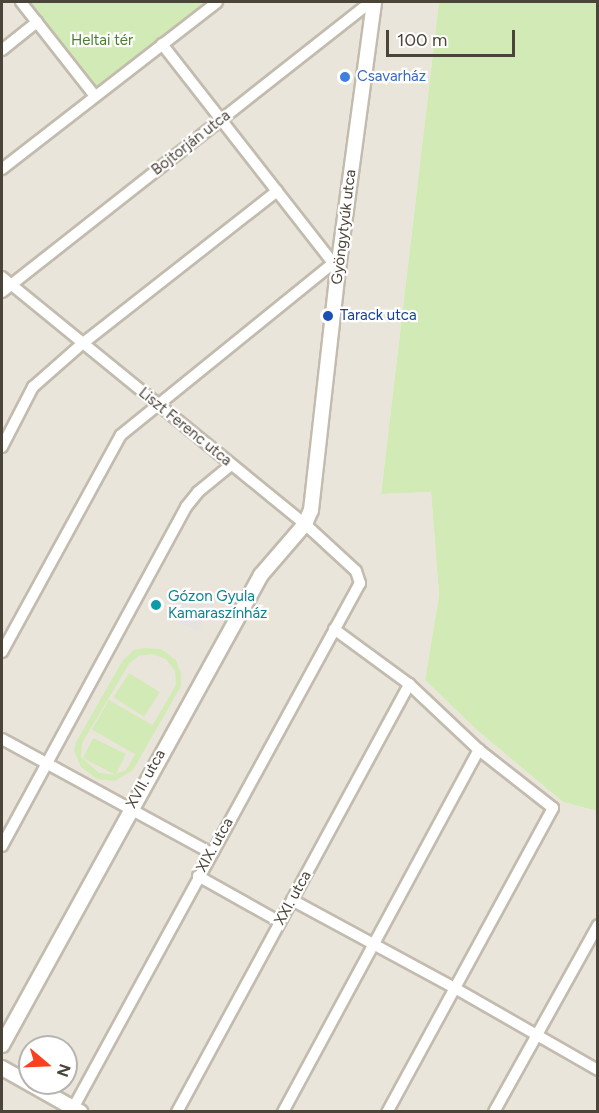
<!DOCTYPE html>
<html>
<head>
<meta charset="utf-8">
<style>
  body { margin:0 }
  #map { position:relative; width:599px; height:1113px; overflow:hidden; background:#f6f3ec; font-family:Figtree,sans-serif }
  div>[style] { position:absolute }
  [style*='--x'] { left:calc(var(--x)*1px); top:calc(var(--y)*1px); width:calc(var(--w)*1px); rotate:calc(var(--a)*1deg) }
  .residential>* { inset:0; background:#eae5da }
  .green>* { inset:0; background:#d2eab5; transform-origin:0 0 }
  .parking>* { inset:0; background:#e5e3e0; transform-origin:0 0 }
  .roads { filter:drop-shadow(2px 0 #c2bbae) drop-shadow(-2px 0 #c2bbae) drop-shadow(0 2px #c2bbae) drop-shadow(0 -2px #c2bbae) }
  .minor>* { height:10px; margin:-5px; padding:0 5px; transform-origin:5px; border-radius:5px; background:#fff }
  .tertiary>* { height:14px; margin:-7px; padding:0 7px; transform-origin:7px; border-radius:7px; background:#fff }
  .dots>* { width:16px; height:16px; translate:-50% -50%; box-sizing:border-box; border:3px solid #fff; border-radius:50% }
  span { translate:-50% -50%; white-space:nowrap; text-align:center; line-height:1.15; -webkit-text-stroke:4.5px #fff; paint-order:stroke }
  .park-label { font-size:15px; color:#4a7f2a }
  .shop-label { font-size:15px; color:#366cbe }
  .left { translate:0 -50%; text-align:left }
  .street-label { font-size:15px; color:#4b4439 }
  .transit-label { font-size:15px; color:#164399 }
  .culture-label { font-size:15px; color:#0d838f }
  .frame { position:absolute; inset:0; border:3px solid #4b4439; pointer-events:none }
  .north { position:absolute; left:18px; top:1035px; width:60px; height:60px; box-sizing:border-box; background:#fff; border:2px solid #b7b4b0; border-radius:50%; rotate:109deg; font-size:16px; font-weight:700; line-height:24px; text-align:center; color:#4b4439 }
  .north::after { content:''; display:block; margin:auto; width:21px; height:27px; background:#fc3f1d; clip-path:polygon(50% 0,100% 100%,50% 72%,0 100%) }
  .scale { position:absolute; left:386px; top:30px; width:129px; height:27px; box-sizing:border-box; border:3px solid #4b4439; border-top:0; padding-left:8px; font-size:18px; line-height:21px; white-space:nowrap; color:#4b4439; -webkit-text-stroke:4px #fff; paint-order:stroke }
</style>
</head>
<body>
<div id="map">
  <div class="residential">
    <i style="clip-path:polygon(evenodd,2px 2px,439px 2px,381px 494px,431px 492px,439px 595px,425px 680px,479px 732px,563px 802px,597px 811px,597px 1111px,2px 1112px,2px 2px,30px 1047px,66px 1047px,66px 1083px,30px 1083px,30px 1047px)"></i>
  </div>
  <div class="green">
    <i style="clip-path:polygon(21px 2px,217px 2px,95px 96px)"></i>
    <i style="clip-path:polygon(439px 2px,597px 2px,597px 811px,563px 802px,479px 732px,425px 680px,439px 595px,431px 492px,381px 494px)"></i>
    <i style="clip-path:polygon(evenodd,144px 648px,161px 649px,176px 660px,181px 674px,181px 686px,133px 770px,115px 781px,97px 779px,81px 767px,74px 750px,76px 742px,123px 660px,134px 650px,144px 648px,152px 654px,166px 659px,175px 671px,176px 684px,172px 692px,126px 770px,116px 774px,126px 754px,93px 738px,83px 758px,116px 775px,99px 773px,81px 757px,82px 743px,129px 664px,138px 656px,152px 654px)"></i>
    <i style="left:129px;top:673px;width:36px;height:29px;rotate:32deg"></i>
    <i style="left:109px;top:700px;width:50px;height:34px;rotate:30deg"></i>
  </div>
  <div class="parking">
    <i style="left:186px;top:588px;width:32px;height:32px;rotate:30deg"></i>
  </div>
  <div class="roads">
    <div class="minor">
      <i style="--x:21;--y:2;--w:120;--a:51.8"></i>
      <i style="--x:162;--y:44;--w:286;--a:52"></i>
      <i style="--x:2;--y:50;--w:45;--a:-38.7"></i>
      <i style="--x:2;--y:169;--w:272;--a:-37.8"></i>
      <i style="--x:2;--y:277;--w:391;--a:39.2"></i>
      <i style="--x:305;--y:524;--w:69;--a:42.7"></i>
      <i style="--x:356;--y:571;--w:13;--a:72"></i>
      <i style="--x:360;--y:583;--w:603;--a:118.65"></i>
      <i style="--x:2;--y:292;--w:469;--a:-38.2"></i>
      <i style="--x:2;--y:447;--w:68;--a:-62.7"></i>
      <i style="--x:33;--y:387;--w:65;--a:-41.3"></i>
      <i style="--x:82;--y:344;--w:248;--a:-38.1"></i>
      <i style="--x:334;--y:629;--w:93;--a:36.3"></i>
      <i style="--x:409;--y:684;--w:96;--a:43.3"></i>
      <i style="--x:479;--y:750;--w:94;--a:38.1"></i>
      <i style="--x:553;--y:808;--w:346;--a:118.6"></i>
      <i style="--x:2;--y:652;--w:247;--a:-61.3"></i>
      <i style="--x:121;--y:435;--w:272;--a:-39"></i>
      <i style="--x:2;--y:739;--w:238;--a:28.6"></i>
      <i style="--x:2;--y:846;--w:386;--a:-61.5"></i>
      <i style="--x:186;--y:507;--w:19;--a:-51"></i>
      <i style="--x:198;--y:492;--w:43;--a:-39.3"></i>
      <i style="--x:198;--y:876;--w:94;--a:29.3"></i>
      <i style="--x:292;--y:900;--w:183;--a:28.4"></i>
      <i style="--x:453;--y:987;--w:167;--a:29.8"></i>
      <i style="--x:177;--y:1112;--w:487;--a:-61.5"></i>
      <i style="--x:283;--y:1112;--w:412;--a:-61.6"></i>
      <i style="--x:494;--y:1112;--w:214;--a:-60.9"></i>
    </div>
    <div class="tertiary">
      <i style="--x:2;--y:1045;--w:537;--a:-61.14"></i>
      <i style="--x:261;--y:575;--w:67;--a:-49.2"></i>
      <i style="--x:305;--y:524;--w:15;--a:-67"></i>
      <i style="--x:311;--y:510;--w:243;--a:-83.6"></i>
      <i style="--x:338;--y:269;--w:269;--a:-82.3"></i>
      <i style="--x:2;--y:1068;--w:90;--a:29.4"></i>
    </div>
  </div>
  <div class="dots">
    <i style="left:345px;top:77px;background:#3f7fe0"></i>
    <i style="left:328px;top:316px;background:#1a4fb4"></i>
    <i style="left:156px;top:605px;background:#0f9aa8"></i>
  </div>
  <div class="park-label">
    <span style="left:102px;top:41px">Heltai tér</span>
  </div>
  <div class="shop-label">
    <span class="left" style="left:357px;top:77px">Csavarház</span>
  </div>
  <div class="street-label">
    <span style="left:191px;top:143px;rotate:-38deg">Bojtorján utca</span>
    <span style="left:344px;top:227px;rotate:-83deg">Gyöngytyúk utca</span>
    <span style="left:185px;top:427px;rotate:39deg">Liszt Ferenc utca</span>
    <span style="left:146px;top:779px;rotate:-61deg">XVII. utca</span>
    <span style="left:215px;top:845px;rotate:-61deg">XIX. utca</span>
    <span style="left:293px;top:898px;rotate:-61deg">XXI. utca</span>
  </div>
  <div class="transit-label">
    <span class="left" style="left:340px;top:316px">Tarack utca</span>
  </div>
  <div class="culture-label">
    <span class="left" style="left:168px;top:605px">Gózon Gyula<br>Kamaraszínház</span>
  </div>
  <div class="frame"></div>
  <div class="north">N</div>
  <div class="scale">100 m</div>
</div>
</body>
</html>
